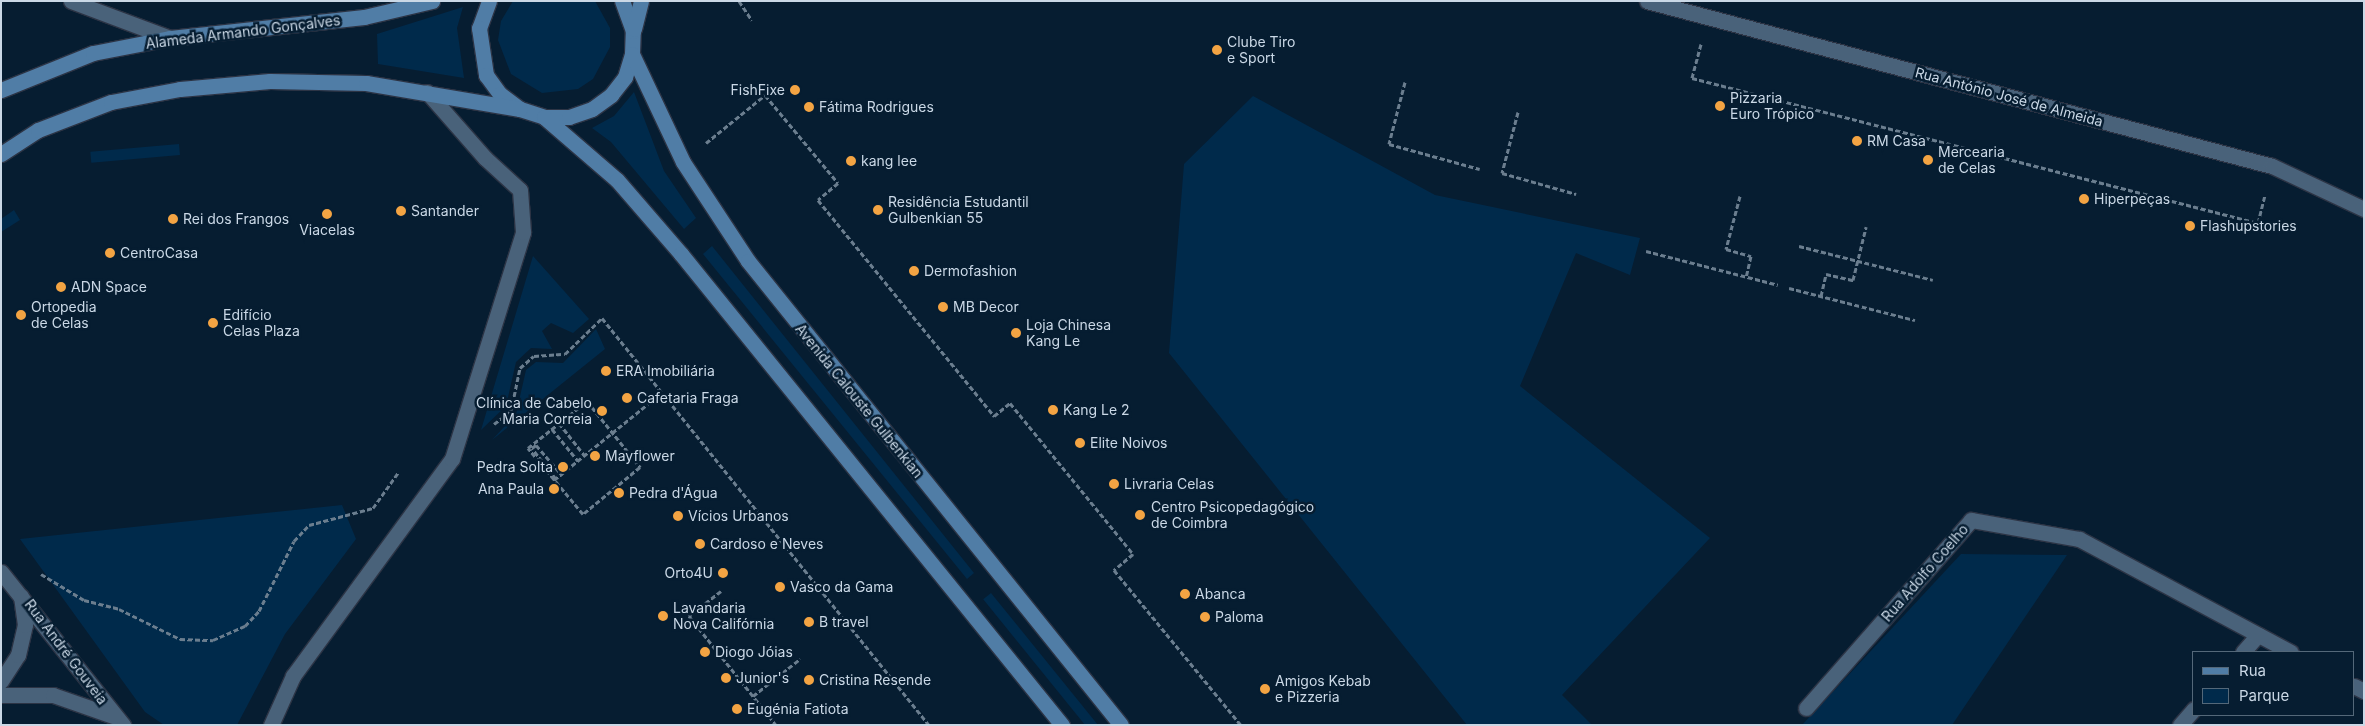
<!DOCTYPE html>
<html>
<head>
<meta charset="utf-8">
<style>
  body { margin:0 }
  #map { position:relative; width:2365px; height:726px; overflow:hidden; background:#061d31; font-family:Inter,sans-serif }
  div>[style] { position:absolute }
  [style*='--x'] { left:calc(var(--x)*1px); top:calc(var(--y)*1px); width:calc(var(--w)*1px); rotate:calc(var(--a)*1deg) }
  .green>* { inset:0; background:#002a4b; transform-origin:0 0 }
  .path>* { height:3px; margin-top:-1.5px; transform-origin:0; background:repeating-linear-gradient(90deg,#6b7e8f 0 5px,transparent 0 7.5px) }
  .roads { filter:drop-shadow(1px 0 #2c3445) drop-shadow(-1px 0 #2c3445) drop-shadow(0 1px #2c3445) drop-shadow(0 -1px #2c3445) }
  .lane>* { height:15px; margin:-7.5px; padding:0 7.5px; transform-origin:7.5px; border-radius:7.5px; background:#49627a }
  .street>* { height:15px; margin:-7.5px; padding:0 7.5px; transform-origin:7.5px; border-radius:7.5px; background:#49627a }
  .secondary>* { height:15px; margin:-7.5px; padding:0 7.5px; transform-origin:7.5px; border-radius:7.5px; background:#49627a }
  .primary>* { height:15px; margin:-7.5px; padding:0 7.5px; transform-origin:7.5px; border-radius:7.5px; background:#507da6 }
  .dots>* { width:14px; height:14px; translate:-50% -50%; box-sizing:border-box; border:2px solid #061d31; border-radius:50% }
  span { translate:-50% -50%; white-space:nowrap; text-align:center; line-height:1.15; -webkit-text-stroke:5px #061d31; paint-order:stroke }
  .street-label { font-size:14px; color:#cad8e6 }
  .poi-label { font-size:14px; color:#cad8e6 }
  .left { translate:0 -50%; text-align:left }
  .right { translate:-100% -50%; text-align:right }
  .frame { position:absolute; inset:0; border:2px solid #cad8e6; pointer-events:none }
  .legend { position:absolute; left:2192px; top:651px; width:162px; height:65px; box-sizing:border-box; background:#061d31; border:1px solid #546879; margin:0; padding:6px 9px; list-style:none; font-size:15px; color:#cad8e6 }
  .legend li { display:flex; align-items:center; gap:10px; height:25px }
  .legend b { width:25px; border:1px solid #546879 }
</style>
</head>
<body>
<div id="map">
  <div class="green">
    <i style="clip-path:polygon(513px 1px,595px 1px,610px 28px,610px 47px,593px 79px,578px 89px,542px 93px,511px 74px,498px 40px,501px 21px)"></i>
    <i style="clip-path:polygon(463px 7px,457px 28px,464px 78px,378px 64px,377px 34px)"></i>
    <i style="clip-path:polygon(634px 92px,664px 171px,696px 218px,684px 229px,611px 142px,592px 128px,614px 116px)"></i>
    <i style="clip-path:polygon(1253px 96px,1435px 195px,1640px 238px,1630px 275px,1576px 253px,1520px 386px,1710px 538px,1562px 695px,1592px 725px,1467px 725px,1169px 353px,1184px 164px)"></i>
    <i style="left:179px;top:144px;width:11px;height:89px;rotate:85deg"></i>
    <i style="clip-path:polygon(14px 210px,20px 220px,1px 232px,1px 219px)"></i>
    <i style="clip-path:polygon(712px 246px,974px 573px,967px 579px,703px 254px)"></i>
    <i style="clip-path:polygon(533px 256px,589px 319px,573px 333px,551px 323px,542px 331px,552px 349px,531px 348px,516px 362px,506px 406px,481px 430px)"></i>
    <i style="clip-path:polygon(596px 329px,605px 349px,492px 440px,516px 414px,526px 370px,536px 362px,563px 363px)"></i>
    <i style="clip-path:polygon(342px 505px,356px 539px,285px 634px,237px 725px,164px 725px,145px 712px,20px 539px)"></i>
    <i style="clip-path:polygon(1961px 554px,2067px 555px,1952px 725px,1802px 725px)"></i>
    <i style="left:991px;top:593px;width:170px;height:10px;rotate:51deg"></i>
  </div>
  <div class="path">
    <i style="--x:739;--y:1;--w:23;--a:56"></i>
    <i style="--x:1701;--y:44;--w:35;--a:105"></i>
    <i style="--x:1692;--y:78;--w:584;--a:14.37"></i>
    <i style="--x:2258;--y:223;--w:29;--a:-76"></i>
    <i style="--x:1405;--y:82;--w:64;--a:104.5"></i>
    <i style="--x:1389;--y:144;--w:94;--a:15.4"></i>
    <i style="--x:1518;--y:112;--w:63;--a:104.7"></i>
    <i style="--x:1502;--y:173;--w:77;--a:15.8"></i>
    <i style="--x:706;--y:143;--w:76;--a:-39.1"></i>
    <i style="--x:765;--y:95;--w:114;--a:50.3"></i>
    <i style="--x:838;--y:183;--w:26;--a:140"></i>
    <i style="--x:818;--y:200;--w:279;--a:50.8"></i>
    <i style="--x:994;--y:416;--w:21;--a:-39"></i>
    <i style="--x:1010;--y:403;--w:195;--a:50.8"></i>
    <i style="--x:1133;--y:554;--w:25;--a:140"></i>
    <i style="--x:1114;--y:570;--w:200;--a:50.7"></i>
    <i style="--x:1740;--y:196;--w:55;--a:104.8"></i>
    <i style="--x:1726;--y:249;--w:26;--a:16"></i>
    <i style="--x:1751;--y:256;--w:22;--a:103"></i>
    <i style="--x:1799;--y:246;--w:138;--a:14.2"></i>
    <i style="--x:1646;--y:251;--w:136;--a:14.4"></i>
    <i style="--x:1789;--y:288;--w:130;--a:14.3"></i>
    <i style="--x:1821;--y:296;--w:23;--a:-77"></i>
    <i style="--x:1826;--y:274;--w:28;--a:13"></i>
    <i style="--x:1853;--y:280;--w:55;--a:-76.2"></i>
    <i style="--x:587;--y:401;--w:85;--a:51.2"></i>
    <i style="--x:640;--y:467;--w:74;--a:140.5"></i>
    <i style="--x:583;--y:514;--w:86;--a:-129.8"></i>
    <i style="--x:528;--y:448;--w:75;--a:-38.5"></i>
    <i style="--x:559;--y:423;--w:42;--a:51.8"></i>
    <i style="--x:494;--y:424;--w:21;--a:-37"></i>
    <i style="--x:511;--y:411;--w:44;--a:-78.2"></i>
    <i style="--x:520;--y:368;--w:18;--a:-41"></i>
    <i style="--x:534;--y:356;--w:31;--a:-4"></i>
    <i style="--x:565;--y:354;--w:52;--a:-44.2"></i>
    <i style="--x:602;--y:318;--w:522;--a:51.22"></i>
    <i style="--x:552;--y:429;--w:41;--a:50.9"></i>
    <i style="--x:556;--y:479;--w:39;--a:-128"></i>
    <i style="--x:532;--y:448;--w:5;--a:-37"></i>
    <i style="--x:536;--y:445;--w:40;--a:49"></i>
    <i style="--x:554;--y:480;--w:121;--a:-39"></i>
    <i style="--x:41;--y:574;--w:50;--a:31.2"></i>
    <i style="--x:84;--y:600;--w:36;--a:14"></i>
    <i style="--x:119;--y:609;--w:68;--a:26.2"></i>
    <i style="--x:180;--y:639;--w:33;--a:2"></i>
    <i style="--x:213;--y:640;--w:35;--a:-24"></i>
    <i style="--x:245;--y:626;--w:21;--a:-47"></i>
    <i style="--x:259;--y:611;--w:78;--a:-63.4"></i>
    <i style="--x:294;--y:541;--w:22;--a:-47"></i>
    <i style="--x:309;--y:525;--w:66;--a:-14.9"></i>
    <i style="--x:373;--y:508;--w:43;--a:-54.5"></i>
    <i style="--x:721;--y:591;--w:41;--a:142"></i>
    <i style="--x:689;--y:616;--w:139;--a:51.4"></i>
    <i style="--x:753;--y:696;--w:60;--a:-38.2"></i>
  </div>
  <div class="roads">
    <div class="lane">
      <i style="--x:71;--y:1;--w:106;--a:20.5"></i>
      <i style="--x:271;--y:725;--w:54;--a:-65.8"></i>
      <i style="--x:293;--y:676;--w:269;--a:-53.8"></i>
      <i style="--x:452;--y:459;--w:238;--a:-72.6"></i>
      <i style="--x:523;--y:232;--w:42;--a:-94.1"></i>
      <i style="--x:520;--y:190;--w:47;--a:-137.6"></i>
      <i style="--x:485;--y:158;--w:88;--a:-131.3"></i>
    </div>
    <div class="street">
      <i style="--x:1;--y:572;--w:196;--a:51.4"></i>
      <i style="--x:2243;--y:652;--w:23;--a:-49"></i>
      <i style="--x:1;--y:681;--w:31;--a:-57"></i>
      <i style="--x:18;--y:655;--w:31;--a:-77"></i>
      <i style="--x:25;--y:625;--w:29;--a:-98"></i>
      <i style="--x:2354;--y:686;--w:11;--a:27"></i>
      <i style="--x:1;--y:695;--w:52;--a:0"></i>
      <i style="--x:53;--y:695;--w:64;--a:19.3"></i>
      <i style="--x:1806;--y:708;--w:250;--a:-48.7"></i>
      <i style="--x:1971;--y:520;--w:110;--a:10"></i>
      <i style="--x:2079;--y:539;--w:240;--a:28.1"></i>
      <i style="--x:2180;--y:725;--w:21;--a:-49"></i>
    </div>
    <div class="secondary">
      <i style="--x:1647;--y:1;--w:646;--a:14.79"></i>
      <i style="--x:2272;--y:166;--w:102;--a:25.1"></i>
    </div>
    <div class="primary">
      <i style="--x:489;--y:1;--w:29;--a:110"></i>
      <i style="--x:479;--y:28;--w:48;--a:81.5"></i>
      <i style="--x:486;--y:75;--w:24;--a:54"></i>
      <i style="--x:500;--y:94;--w:25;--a:37"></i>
      <i style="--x:520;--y:109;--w:25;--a:18"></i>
      <i style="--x:544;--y:117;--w:25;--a:0"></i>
      <i style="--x:569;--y:117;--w:24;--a:-19"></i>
      <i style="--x:592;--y:109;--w:24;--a:-36"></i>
      <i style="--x:611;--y:95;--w:23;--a:-52"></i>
      <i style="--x:625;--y:77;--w:24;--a:-73"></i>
      <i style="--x:632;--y:54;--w:23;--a:-88"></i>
      <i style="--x:633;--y:31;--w:32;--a:-110"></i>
      <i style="--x:634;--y:29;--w:29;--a:-76"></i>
      <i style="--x:632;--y:54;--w:119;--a:64.7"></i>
      <i style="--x:683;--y:162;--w:118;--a:56.7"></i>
      <i style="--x:748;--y:261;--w:595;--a:51.2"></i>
      <i style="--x:1;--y:90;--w:99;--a:-21.9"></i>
      <i style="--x:93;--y:53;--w:78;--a:-11"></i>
      <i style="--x:170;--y:38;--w:195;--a:-6.2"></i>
      <i style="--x:364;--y:17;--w:70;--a:-13.2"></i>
      <i style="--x:544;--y:117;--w:96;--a:40.8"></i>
      <i style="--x:617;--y:180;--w:98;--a:49.1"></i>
      <i style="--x:681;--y:254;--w:606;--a:51.03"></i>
      <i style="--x:1;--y:154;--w:44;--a:-33"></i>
      <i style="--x:38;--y:130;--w:78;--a:-21"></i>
      <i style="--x:111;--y:102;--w:70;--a:-10.7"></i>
      <i style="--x:180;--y:89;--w:90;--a:-5.1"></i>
      <i style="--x:270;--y:81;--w:96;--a:1.2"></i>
      <i style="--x:366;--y:83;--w:156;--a:9.6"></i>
    </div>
  </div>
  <div class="dots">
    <i style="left:1217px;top:50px;background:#f3a443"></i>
    <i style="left:795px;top:90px;background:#f3a443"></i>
    <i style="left:1720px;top:106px;background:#f3a443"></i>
    <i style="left:809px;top:107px;background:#f3a443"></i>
    <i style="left:1857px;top:141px;background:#f3a443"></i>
    <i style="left:1928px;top:160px;background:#f3a443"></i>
    <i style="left:851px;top:161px;background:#f3a443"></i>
    <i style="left:2084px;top:199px;background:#f3a443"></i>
    <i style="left:878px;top:210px;background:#f3a443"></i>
    <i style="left:401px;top:211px;background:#f3a443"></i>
    <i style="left:327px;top:214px;background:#f3a443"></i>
    <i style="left:173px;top:219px;background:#f3a443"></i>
    <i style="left:2190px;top:226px;background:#f3a443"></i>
    <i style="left:110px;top:253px;background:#f3a443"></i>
    <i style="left:914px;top:271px;background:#f3a443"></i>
    <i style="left:61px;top:287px;background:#f3a443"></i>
    <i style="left:943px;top:307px;background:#f3a443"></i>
    <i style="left:21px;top:315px;background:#f3a443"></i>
    <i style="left:213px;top:323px;background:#f3a443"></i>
    <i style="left:1016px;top:333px;background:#f3a443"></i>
    <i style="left:606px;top:371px;background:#f3a443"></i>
    <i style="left:627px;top:398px;background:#f3a443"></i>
    <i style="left:1053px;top:410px;background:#f3a443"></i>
    <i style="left:602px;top:411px;background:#f3a443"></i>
    <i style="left:1080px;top:443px;background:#f3a443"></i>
    <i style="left:595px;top:456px;background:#f3a443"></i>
    <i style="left:563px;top:467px;background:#f3a443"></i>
    <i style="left:1114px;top:484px;background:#f3a443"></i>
    <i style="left:554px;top:489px;background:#f3a443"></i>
    <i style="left:619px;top:493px;background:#f3a443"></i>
    <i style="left:1140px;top:515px;background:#f3a443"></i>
    <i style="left:678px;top:516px;background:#f3a443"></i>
    <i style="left:700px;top:544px;background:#f3a443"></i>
    <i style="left:723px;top:573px;background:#f3a443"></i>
    <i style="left:780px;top:587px;background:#f3a443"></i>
    <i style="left:1185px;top:594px;background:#f3a443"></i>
    <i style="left:663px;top:616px;background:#f3a443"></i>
    <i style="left:1205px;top:617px;background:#f3a443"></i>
    <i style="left:809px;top:622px;background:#f3a443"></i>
    <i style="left:705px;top:652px;background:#f3a443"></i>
    <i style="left:726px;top:678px;background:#f3a443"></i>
    <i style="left:809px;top:680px;background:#f3a443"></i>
    <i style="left:1265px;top:689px;background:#f3a443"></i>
    <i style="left:737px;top:709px;background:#f3a443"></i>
  </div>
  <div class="street-label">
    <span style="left:243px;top:32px;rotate:-7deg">Alameda Armando Gonçalves</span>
    <span style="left:2009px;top:97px;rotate:15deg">Rua António José de Almeida</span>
    <span style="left:859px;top:401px;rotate:51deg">Avenida Calouste Gulbenkian</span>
    <span style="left:1925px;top:573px;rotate:-49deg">Rua Adolfo Coelho</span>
    <span style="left:66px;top:652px;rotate:53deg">Rua André Gouveia</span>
  </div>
  <div class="poi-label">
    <span class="left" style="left:1227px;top:50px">Clube Tiro<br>e Sport</span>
    <span class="right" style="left:785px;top:90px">FishFixe</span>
    <span class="left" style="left:1730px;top:106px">Pizzaria<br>Euro Trópico</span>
    <span class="left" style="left:819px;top:107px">Fátima Rodrigues</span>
    <span class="left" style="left:1867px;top:141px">RM Casa</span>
    <span class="left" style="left:1938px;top:160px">Mercearia<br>de Celas</span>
    <span class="left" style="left:861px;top:161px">kang lee</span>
    <span class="left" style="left:2094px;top:199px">Hiperpeças</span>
    <span class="left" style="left:888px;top:210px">Residência Estudantil<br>Gulbenkian 55</span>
    <span class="left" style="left:411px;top:211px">Santander</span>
    <span class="left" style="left:183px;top:219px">Rei dos Frangos</span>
    <span class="left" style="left:2200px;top:226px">Flashupstories</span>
    <span style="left:327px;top:230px">Viacelas</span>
    <span class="left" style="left:120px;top:253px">CentroCasa</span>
    <span class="left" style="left:924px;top:271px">Dermofashion</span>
    <span class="left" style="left:71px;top:287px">ADN Space</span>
    <span class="left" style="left:31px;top:315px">Ortopedia<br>de Celas</span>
    <span class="left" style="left:953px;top:307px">MB Decor</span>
    <span class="left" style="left:223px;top:323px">Edifício<br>Celas Plaza</span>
    <span class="left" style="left:1026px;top:333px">Loja Chinesa<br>Kang Le</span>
    <span class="left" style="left:616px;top:371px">ERA Imobiliária</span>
    <span class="left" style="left:637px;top:398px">Cafetaria Fraga</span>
    <span class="right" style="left:592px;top:411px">Clínica de Cabelo<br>Maria Correia</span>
    <span class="left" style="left:1063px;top:410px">Kang Le 2</span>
    <span class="left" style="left:1090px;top:443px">Elite Noivos</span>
    <span class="left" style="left:605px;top:456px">Mayflower</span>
    <span class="right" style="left:553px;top:467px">Pedra Solta</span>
    <span class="left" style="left:1124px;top:484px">Livraria Celas</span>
    <span class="right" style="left:544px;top:489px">Ana Paula</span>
    <span class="left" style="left:629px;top:493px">Pedra d'Água</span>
    <span class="left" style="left:1151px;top:515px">Centro Psicopedagógico<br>de Coimbra</span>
    <span class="left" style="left:688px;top:516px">Vícios Urbanos</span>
    <span class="left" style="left:710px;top:544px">Cardoso e Neves</span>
    <span class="right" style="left:713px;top:573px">Orto4U</span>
    <span class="left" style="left:790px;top:587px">Vasco da Gama</span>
    <span class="left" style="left:1195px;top:594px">Abanca</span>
    <span class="left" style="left:673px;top:616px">Lavandaria<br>Nova Califórnia</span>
    <span class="left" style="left:1215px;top:617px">Paloma</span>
    <span class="left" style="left:819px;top:622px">B travel</span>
    <span class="left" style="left:715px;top:652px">Diogo Jóias</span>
    <span class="left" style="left:736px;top:678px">Junior's</span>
    <span class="left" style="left:819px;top:680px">Cristina Resende</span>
    <span class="left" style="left:1275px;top:689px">Amigos Kebab<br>e Pizzeria</span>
    <span class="left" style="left:747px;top:709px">Eugénia Fatiota</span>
  </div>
  <div class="frame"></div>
  <ul class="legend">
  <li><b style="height:6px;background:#507da6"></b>Rua</li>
  <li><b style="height:14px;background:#002a4b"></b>Parque</li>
  </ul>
</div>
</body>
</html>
